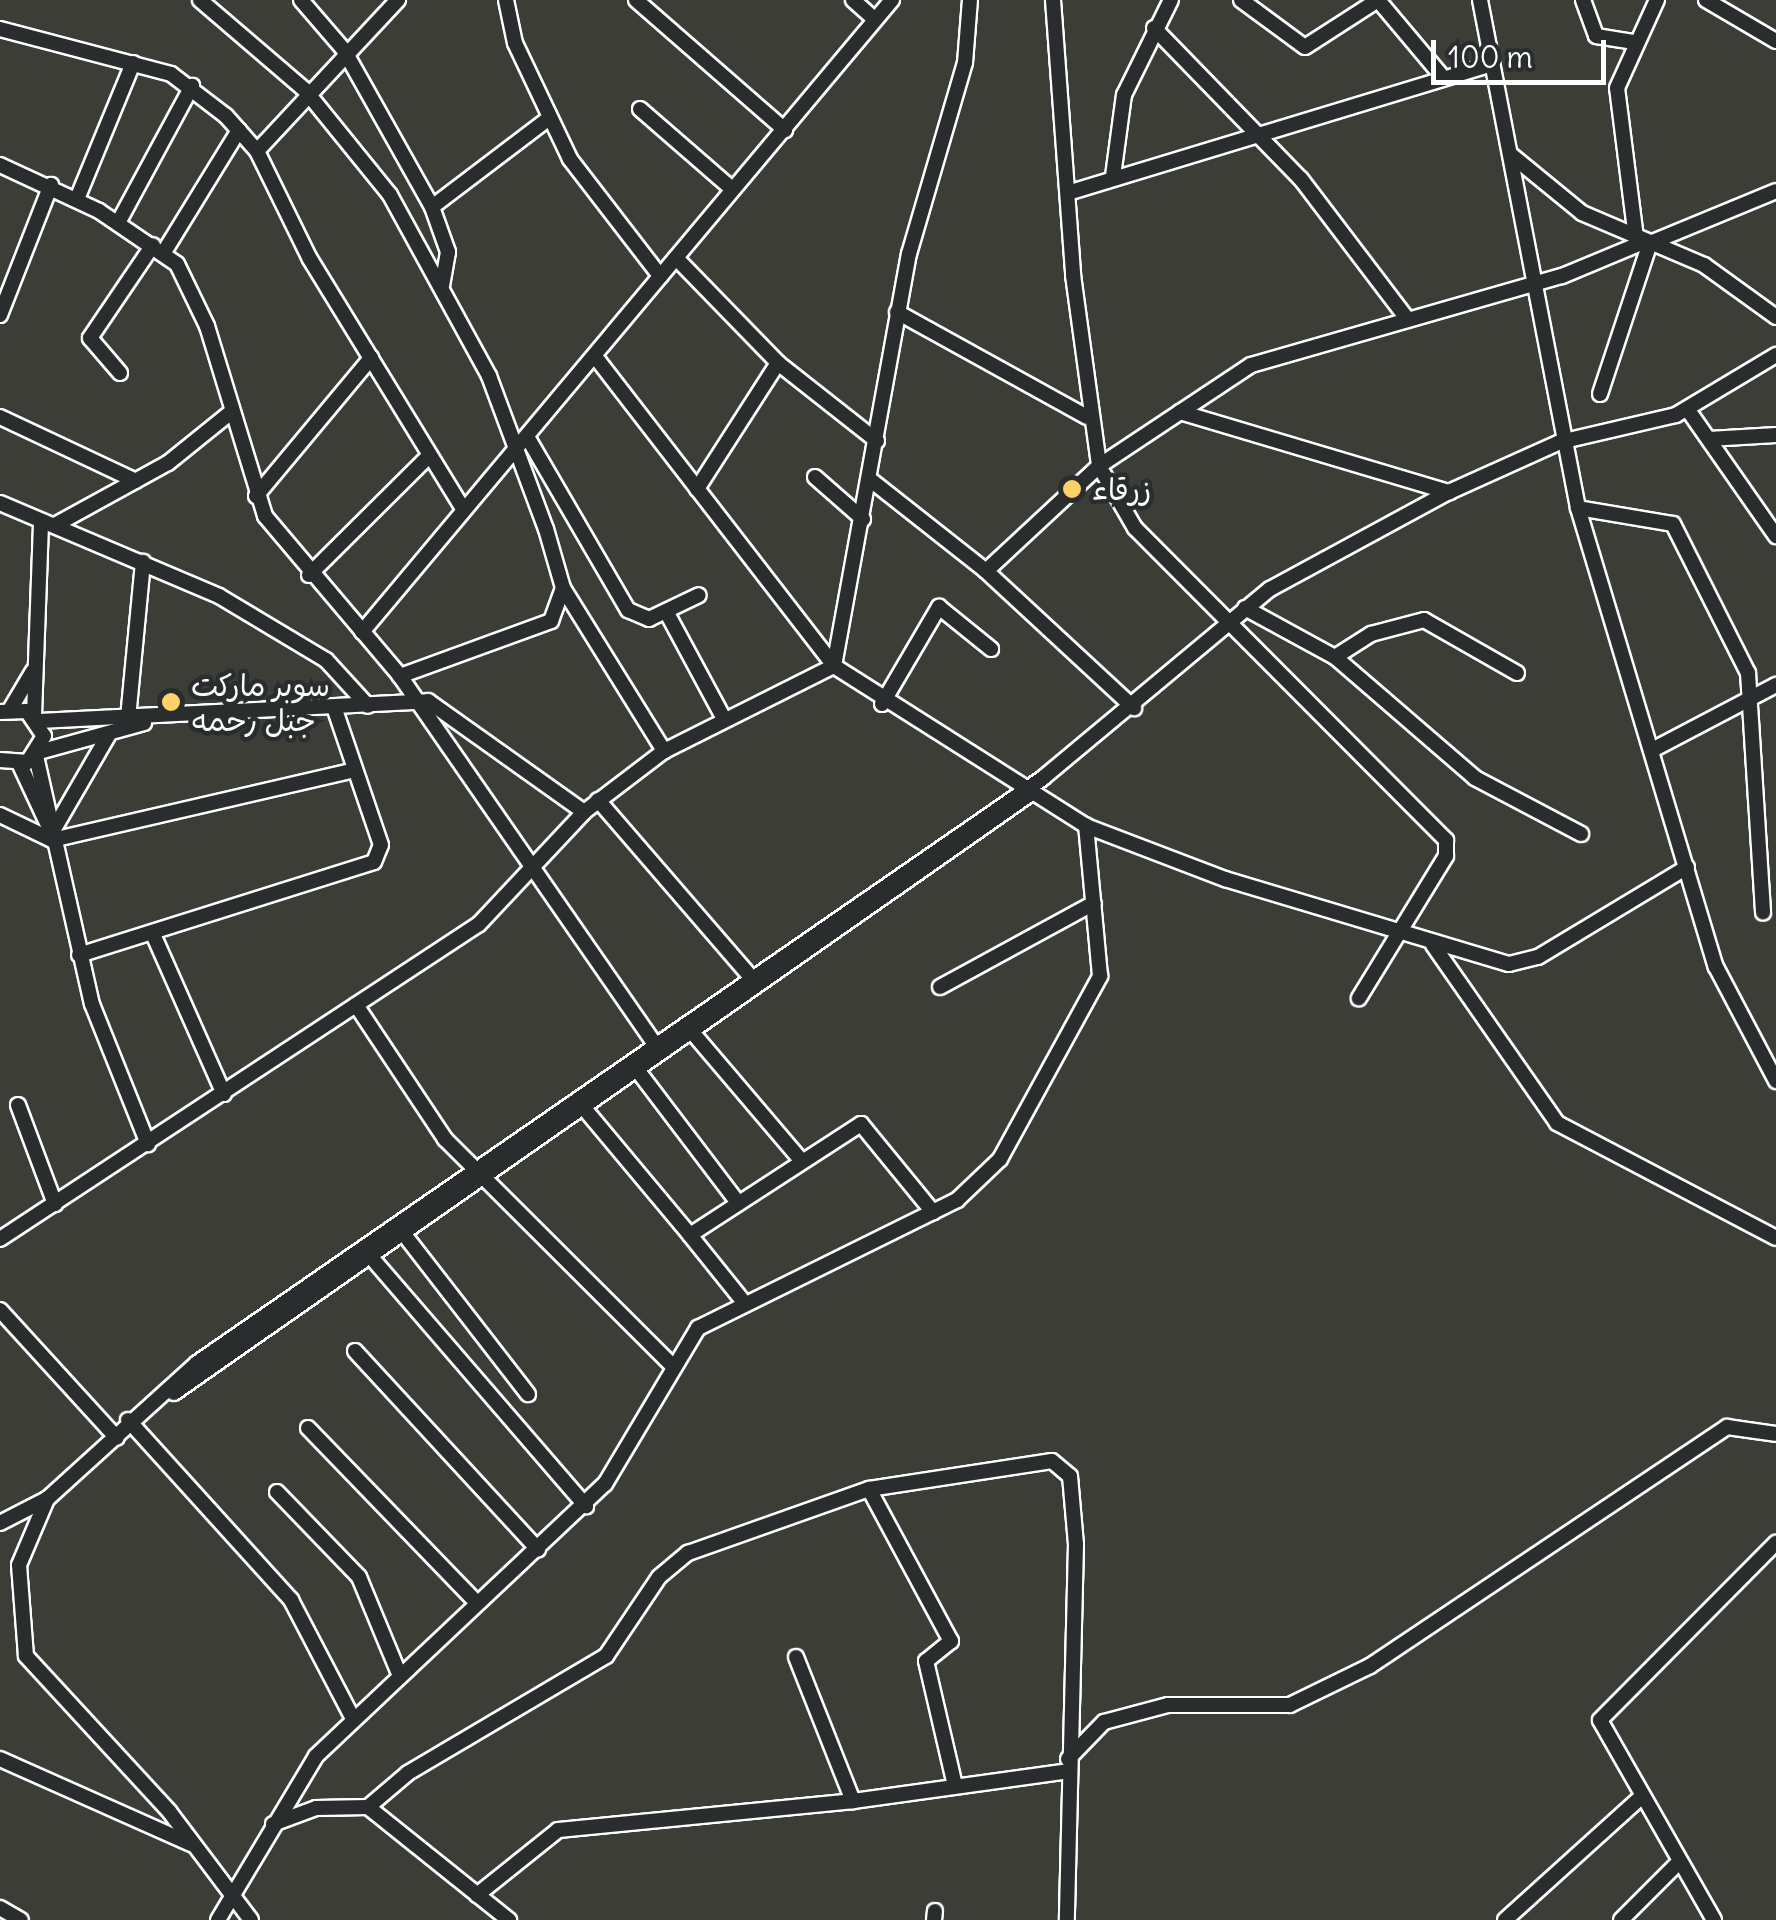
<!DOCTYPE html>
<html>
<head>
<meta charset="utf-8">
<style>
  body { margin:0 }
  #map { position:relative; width:1776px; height:1920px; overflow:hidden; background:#3d3d38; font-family:Delius,"Playpen Sans Arabic",sans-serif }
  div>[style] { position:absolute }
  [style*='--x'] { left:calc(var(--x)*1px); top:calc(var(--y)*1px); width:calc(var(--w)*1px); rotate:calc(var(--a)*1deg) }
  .roads { filter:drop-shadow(2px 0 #fff) drop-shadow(-2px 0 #fff) drop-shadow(0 2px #fff) drop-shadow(0 -2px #fff) }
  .minor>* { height:14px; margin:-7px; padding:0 7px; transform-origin:7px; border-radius:7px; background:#2a2d2e }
  .dots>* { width:28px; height:28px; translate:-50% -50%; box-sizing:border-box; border:5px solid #2a2d2e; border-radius:50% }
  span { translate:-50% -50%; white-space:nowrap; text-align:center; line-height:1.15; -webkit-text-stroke:9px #2a2d2e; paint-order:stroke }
  .poi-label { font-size:30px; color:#fff }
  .left { translate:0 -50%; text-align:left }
  .scale { position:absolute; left:1431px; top:40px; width:175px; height:45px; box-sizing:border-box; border:5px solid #fff; border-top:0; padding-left:12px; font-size:30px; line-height:35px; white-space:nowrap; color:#fff; -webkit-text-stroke:8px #2a2d2e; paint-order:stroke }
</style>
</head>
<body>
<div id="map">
  <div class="roads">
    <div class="minor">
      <i style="--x:200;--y:0;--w:138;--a:40.6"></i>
      <i style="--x:305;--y:90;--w:135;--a:51"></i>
      <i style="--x:390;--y:195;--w:206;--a:61.3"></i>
      <i style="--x:489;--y:376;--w:163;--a:69.6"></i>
      <i style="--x:546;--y:529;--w:61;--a:73.9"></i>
      <i style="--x:563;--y:588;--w:35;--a:110"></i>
      <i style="--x:551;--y:621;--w:161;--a:160"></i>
      <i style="--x:301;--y:0;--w:66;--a:49.3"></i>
      <i style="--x:344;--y:50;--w:180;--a:60.7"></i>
      <i style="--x:432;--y:207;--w:48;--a:70.4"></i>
      <i style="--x:448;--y:252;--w:34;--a:100"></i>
      <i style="--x:506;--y:0;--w:44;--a:78.2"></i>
      <i style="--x:515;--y:43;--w:128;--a:64.6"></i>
      <i style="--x:570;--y:159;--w:148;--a:52.4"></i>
      <i style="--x:636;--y:0;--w:198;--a:41.1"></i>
      <i style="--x:853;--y:0;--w:28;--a:42"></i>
      <i style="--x:1053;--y:0;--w:276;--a:85.8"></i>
      <i style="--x:1073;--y:275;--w:193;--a:82.2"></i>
      <i style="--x:1099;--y:466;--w:72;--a:59.9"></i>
      <i style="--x:1135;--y:528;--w:441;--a:45.1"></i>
      <i style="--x:1446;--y:840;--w:16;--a:90"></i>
      <i style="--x:1446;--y:856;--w:167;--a:121.5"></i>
      <i style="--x:1241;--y:0;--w:79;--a:36.3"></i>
      <i style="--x:1305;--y:47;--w:87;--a:-32.8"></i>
      <i style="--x:1378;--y:0;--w:97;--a:50"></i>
      <i style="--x:1480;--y:0;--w:517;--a:79.08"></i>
      <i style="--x:1578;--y:508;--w:479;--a:73.3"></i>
      <i style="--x:1716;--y:967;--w:129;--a:62.2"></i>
      <i style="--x:1583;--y:0;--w:38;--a:70"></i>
      <i style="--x:1596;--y:36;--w:39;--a:9"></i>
      <i style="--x:1706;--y:0;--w:81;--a:30.4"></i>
      <i style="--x:1154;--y:28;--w:211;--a:45.8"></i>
      <i style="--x:1301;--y:179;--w:172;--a:52.8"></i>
      <i style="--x:0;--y:29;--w:177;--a:14.7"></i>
      <i style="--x:171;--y:74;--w:69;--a:37.4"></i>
      <i style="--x:226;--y:116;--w:47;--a:48.5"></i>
      <i style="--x:257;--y:151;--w:120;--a:63.9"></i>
      <i style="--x:310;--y:259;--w:291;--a:58.5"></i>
      <i style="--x:640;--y:109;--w:122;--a:41"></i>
      <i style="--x:257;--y:151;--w:207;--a:-47"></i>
      <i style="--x:1510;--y:154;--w:93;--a:39.3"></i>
      <i style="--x:1582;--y:213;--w:133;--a:23.1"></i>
      <i style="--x:1704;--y:265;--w:89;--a:35.8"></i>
      <i style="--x:0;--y:165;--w:109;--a:24.9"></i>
      <i style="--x:99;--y:211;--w:94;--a:34.2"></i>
      <i style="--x:177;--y:264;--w:69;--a:64.2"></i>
      <i style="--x:207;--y:326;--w:199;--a:73"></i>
      <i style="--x:265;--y:516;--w:209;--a:49.8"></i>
      <i style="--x:400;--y:676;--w:450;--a:55.3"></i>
      <i style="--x:1113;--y:176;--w:82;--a:-82.3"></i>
      <i style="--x:1124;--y:95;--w:106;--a:-63.7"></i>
      <i style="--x:1071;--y:192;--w:439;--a:-16.9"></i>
      <i style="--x:77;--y:199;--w:147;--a:-67.6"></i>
      <i style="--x:432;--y:207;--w:146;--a:-37.2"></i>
      <i style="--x:118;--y:223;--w:156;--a:-61.6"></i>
      <i style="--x:1636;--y:238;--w:151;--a:-97.2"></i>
      <i style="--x:1617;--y:88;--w:97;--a:-65.6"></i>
      <i style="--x:164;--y:252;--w:143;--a:-58.4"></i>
      <i style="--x:676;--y:258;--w:146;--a:45.8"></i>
      <i style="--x:778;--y:363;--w:126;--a:38.2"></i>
      <i style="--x:897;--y:312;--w:217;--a:28.9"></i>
      <i style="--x:0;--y:315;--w:140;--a:-68.6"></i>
      <i style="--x:597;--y:359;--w:388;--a:52.3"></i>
      <i style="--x:834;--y:666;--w:299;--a:32.4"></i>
      <i style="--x:1086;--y:826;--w:149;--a:20.9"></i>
      <i style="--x:1225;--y:879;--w:296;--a:16.7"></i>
      <i style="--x:1509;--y:964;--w:30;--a:-14"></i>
      <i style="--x:1538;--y:957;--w:174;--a:-31.1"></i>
      <i style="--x:120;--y:373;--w:46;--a:-130.6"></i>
      <i style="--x:90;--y:338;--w:112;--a:-55.9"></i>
      <i style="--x:1600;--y:394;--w:159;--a:-71.7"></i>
      <i style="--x:1650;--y:243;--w:136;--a:-22.4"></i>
      <i style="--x:1688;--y:410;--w:154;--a:55.1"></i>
      <i style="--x:1180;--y:412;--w:281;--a:16.6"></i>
      <i style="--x:0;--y:417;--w:150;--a:25.2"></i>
      <i style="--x:1709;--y:439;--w:67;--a:-3.4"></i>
      <i style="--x:529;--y:440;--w:197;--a:59.8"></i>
      <i style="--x:628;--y:610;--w:23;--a:23"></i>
      <i style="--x:649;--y:619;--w:55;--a:-25.6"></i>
      <i style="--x:815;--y:477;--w:64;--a:41.2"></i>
      <i style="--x:872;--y:481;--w:145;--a:38.3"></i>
      <i style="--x:986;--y:571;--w:154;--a:-42.9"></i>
      <i style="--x:1099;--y:466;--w:182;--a:-33.6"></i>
      <i style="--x:1251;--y:365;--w:323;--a:-16"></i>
      <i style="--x:1562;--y:276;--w:91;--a:-22.6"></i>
      <i style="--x:697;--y:489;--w:150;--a:-57.3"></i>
      <i style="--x:256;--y:496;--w:180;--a:-50.2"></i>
      <i style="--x:0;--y:503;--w:238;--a:23"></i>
      <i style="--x:219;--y:596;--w:125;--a:30.9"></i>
      <i style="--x:326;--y:660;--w:62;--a:47.6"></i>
      <i style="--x:1578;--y:508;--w:96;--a:9.6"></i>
      <i style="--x:1673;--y:524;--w:167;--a:63.3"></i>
      <i style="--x:1748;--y:673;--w:240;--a:86.4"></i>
      <i style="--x:55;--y:525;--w:129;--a:-28.8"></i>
      <i style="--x:168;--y:463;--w:80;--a:-38.9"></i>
      <i style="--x:986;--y:571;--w:202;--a:42.8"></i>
      <i style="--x:309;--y:575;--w:170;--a:-44.8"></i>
      <i style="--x:563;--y:588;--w:192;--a:58.2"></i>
      <i style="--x:1245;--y:608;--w:102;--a:28.6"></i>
      <i style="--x:1335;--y:657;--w:185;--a:40.8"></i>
      <i style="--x:1475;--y:778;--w:120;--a:27.8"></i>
      <i style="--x:667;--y:613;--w:116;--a:61.7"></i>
      <i style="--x:362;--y:632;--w:825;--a:-50.02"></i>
      <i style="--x:1335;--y:657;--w:43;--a:-32.6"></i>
      <i style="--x:1371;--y:634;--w:55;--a:-14.8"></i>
      <i style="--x:1424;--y:620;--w:107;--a:29.7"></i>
      <i style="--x:834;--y:666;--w:419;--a:-79.7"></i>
      <i style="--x:909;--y:254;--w:199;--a:-73.7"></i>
      <i style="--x:965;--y:63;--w:63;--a:-85.5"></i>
      <i style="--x:882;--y:704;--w:113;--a:-59.6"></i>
      <i style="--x:939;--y:607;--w:67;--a:38.9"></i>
      <i style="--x:11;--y:708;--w:43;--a:-59.3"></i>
      <i style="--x:0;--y:712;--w:27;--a:-2"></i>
      <i style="--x:27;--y:711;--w:30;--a:56"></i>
      <i style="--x:44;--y:736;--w:31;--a:122"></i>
      <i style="--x:28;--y:762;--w:28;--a:-176"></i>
      <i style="--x:34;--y:715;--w:194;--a:-87.9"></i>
      <i style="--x:128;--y:718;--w:157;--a:-84.5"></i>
      <i style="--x:39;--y:721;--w:390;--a:-2.9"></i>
      <i style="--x:428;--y:701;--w:191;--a:35.4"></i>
      <i style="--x:1656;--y:748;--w:136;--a:-27.7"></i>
      <i style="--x:39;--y:752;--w:109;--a:-15.4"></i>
      <i style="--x:36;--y:756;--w:254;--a:77.3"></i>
      <i style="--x:92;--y:1004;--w:151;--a:68.2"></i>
      <i style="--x:20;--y:765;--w:66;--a:65"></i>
      <i style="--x:598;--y:800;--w:233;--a:49.2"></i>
      <i style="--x:0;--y:815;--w:58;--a:25.7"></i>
      <i style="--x:52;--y:840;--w:311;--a:-13"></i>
      <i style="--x:54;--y:829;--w:108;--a:-59.9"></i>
      <i style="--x:153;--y:934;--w:175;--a:66.1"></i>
      <i style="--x:1433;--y:945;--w:217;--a:55.1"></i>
      <i style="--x:1557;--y:1123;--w:247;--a:27.7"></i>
      <i style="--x:79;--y:955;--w:309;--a:-17.5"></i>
      <i style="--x:374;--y:862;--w:18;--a:-68"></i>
      <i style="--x:381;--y:845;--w:143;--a:-108.8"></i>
      <i style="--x:940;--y:987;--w:175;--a:-28.6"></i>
      <i style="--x:356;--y:1005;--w:161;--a:56.4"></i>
      <i style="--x:445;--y:1139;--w:319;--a:44.9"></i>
      <i style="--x:692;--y:1032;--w:167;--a:49.6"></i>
      <i style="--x:638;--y:1071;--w:162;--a:52.8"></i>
      <i style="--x:18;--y:1105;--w:106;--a:69.5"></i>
      <i style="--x:583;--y:1107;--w:167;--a:50.1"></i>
      <i style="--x:690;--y:1235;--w:204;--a:-33"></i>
      <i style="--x:861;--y:1124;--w:114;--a:50.7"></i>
      <i style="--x:403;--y:1233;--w:204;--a:52.2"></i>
      <i style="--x:690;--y:1235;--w:83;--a:51.3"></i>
      <i style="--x:0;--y:1239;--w:573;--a:-33.33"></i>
      <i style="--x:479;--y:924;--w:154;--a:-46.8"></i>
      <i style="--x:584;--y:812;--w:101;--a:-37.3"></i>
      <i style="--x:664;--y:751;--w:190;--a:-26.6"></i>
      <i style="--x:364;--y:1249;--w:340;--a:49.2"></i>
      <i style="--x:0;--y:1310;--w:173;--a:47.6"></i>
      <i style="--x:355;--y:1351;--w:270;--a:47.3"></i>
      <i style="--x:174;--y:1393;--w:1048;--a:-34.98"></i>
      <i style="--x:128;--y:1420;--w:243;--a:47.8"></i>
      <i style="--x:291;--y:1600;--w:130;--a:62.4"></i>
      <i style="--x:308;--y:1428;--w:239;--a:46"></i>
      <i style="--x:869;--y:1489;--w:173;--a:61.7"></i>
      <i style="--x:951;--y:1641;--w:32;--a:141"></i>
      <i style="--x:926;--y:1661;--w:128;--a:76.9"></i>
      <i style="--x:277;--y:1492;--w:118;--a:46"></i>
      <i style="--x:359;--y:1577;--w:102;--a:67.5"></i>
      <i style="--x:0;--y:1523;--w:53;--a:-27.1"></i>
      <i style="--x:796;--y:1657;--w:155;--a:68.4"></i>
      <i style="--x:853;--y:1801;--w:217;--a:-7.9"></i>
      <i style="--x:0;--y:1759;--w:209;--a:24"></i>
      <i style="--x:1068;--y:1759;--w:52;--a:-45.8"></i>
      <i style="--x:1104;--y:1722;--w:66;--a:-14.9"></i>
      <i style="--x:1168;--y:1705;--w:122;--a:0"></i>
      <i style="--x:1290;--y:1705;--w:89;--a:-26"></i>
      <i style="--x:1370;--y:1666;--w:430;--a:-33.8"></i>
      <i style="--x:1727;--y:1427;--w:49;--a:8.1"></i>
      <i style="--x:368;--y:1807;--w:52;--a:-40.4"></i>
      <i style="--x:408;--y:1773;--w:230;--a:-30.6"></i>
      <i style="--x:606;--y:1656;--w:95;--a:-56.1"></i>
      <i style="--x:659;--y:1577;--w:38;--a:-40"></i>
      <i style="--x:688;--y:1553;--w:192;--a:-19.5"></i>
      <i style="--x:869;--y:1489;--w:185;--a:-8.7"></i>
      <i style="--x:1052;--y:1461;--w:23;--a:40"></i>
      <i style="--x:1070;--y:1476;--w:68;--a:85"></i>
      <i style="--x:1076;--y:1544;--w:376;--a:91.4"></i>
      <i style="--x:273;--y:1824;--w:46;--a:-20.4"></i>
      <i style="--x:316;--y:1808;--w:52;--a:-1.1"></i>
      <i style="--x:368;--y:1807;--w:181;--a:38.7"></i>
      <i style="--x:477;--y:1895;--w:104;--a:-38.7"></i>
      <i style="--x:558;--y:1830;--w:296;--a:-5.6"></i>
      <i style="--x:0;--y:1908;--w:24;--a:30"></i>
      <i style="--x:218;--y:1920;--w:191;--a:-59.1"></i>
      <i style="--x:316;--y:1756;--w:397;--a:-43.3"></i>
      <i style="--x:605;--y:1484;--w:182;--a:-59.2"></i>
      <i style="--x:698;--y:1328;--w:289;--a:-26.3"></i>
      <i style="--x:957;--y:1200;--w:59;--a:-43.6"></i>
      <i style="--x:1000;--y:1159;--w:209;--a:-61.3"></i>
      <i style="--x:1100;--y:976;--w:151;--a:-95.3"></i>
      <i style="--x:251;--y:1920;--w:136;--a:-127"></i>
      <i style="--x:169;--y:1811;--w:211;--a:-132.7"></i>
      <i style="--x:26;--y:1656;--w:91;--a:-94.4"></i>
      <i style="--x:19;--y:1565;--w:72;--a:-67"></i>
      <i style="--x:47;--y:1499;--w:202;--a:-42.2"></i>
      <i style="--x:197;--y:1363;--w:1029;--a:-34.66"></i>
      <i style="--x:1043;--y:778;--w:295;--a:-39.8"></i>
      <i style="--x:1270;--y:589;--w:204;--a:-28.5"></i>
      <i style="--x:1449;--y:492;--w:122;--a:-24.2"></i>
      <i style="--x:1560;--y:442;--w:119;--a:-13.1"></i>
      <i style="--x:1676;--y:415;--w:117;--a:-31"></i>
      <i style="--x:934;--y:1920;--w:9;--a:-84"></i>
      <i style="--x:1505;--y:1920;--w:179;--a:-42.1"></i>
      <i style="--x:1621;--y:1920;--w:81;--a:-45"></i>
      <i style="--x:1714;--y:1920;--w:230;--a:-119.7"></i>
      <i style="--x:1600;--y:1720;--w:250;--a:-45.2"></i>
    </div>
  </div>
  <div class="dots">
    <i style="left:1072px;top:489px;background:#ffd166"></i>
    <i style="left:171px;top:702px;background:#ffd166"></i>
  </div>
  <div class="poi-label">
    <span class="left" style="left:1092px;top:489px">زرقاء</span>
    <span class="left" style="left:191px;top:702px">سوبر ماركت<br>جبل رحمه</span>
  </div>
  <div class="scale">100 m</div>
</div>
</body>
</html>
